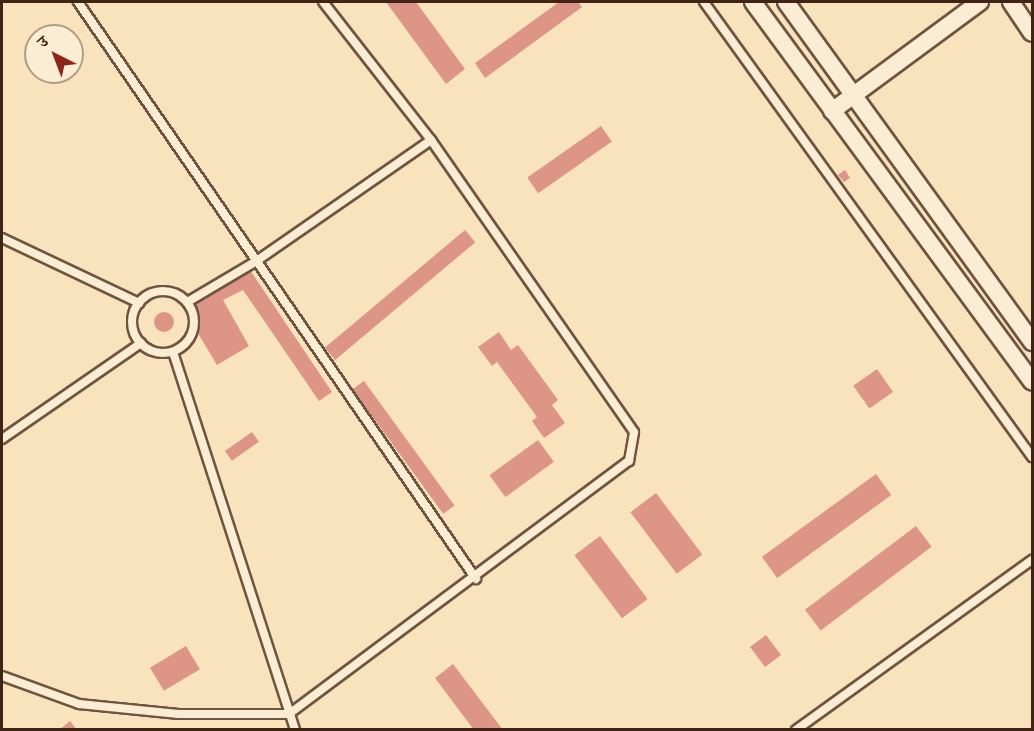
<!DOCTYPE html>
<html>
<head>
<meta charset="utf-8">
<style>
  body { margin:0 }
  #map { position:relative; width:1034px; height:731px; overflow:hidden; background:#f8e3bc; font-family:"Libre Bodoni","Noto Serif Devanagari",serif }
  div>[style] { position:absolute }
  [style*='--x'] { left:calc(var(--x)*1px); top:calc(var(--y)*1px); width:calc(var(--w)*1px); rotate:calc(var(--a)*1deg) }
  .building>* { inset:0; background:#dc9586; transform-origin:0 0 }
  .round { border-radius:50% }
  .roads { filter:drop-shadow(2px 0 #6f5440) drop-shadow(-2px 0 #6f5440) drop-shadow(0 2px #6f5440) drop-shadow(0 -2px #6f5440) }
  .lane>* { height:8px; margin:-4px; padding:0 4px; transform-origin:4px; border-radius:4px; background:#faedd3 }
  .lane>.ring { margin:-4px; padding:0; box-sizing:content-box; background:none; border:8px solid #faedd3; border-radius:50% }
  .street>* { height:16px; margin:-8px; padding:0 8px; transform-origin:8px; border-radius:8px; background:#faedd3 }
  span { translate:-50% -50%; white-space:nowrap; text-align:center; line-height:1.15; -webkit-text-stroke:4.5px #faedd3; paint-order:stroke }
  .frame { position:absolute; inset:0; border:3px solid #412416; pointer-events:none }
  .north { position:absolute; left:24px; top:24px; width:60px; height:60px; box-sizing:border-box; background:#faedd3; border:2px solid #b09d87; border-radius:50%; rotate:318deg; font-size:16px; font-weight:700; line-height:24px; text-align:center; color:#412416 }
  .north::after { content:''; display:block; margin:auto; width:21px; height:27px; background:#8f2418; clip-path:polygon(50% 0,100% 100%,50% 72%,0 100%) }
</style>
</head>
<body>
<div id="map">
  <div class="building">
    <i style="clip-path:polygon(386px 2px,416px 2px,465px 69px,446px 84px)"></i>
    <i style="clip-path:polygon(559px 2px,578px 2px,582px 7px,485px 78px,475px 63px)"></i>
    <i style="left:601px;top:126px;width:19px;height:90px;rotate:55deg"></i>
    <i style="clip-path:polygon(845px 170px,850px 178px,844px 182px,838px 175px)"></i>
    <i style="left:465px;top:230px;width:16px;height:183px;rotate:50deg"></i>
    <i style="clip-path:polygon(250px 270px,332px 392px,319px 401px,243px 290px,223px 300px,249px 346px,217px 365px,190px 320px,196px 316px,193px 301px)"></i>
    <i class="round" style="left:154px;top:312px;width:20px;height:20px"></i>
    <i style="clip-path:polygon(499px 332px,511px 350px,518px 345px,558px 400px,552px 405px,565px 423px,544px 438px,532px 421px,537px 417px,497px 362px,492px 366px,478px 347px)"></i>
    <i style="left:877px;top:369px;width:28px;height:29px;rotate:55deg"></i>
    <i style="left:364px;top:381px;width:154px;height:14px;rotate:54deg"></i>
    <i style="left:252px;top:432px;width:12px;height:33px;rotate:55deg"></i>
    <i style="left:538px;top:440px;width:27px;height:60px;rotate:54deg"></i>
    <i style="left:876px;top:474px;width:26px;height:141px;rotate:54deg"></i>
    <i style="left:656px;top:493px;width:77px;height:32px;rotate:53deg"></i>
    <i style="left:916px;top:526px;width:26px;height:139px;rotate:53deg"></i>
    <i style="left:600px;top:536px;width:79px;height:32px;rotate:53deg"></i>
    <i style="left:766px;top:635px;width:25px;height:20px;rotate:53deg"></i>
    <i style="left:186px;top:646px;width:27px;height:42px;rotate:59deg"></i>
    <i style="clip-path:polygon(453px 664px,503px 730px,474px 730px,435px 678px)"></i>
    <i style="clip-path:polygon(70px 721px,77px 730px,59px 730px)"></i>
  </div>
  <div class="roads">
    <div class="lane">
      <i style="--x:78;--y:2;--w:701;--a:55.4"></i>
      <i style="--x:704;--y:2;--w:561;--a:54.21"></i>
      <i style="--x:2;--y:238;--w:152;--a:25.4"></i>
      <i class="ring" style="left:132px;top:291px;width:54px;height:54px"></i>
      <i style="--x:189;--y:301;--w:77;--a:-30.6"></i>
      <i style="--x:255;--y:262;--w:214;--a:-34.7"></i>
      <i style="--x:173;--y:352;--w:397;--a:72.1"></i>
      <i style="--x:2;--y:439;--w:169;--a:-34.6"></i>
      <i style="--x:2;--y:676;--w:82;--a:20"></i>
      <i style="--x:79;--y:704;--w:100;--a:5.7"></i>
      <i style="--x:179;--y:714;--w:110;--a:0"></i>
      <i style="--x:289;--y:714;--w:424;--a:-36.7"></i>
      <i style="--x:629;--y:461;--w:29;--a:-80"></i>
      <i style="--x:634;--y:432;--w:356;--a:-124.8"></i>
      <i style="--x:431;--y:140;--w:175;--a:-128"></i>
      <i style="--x:796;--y:730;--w:291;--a:-35.8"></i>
    </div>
    <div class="street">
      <i style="--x:753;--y:2;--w:471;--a:53.7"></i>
      <i style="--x:786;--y:2;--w:420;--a:54.1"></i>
      <i style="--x:1011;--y:2;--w:37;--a:56"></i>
      <i style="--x:832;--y:111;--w:184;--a:-36.4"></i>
    </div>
  </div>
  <div class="frame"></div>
  <div class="north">उ</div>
</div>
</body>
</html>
